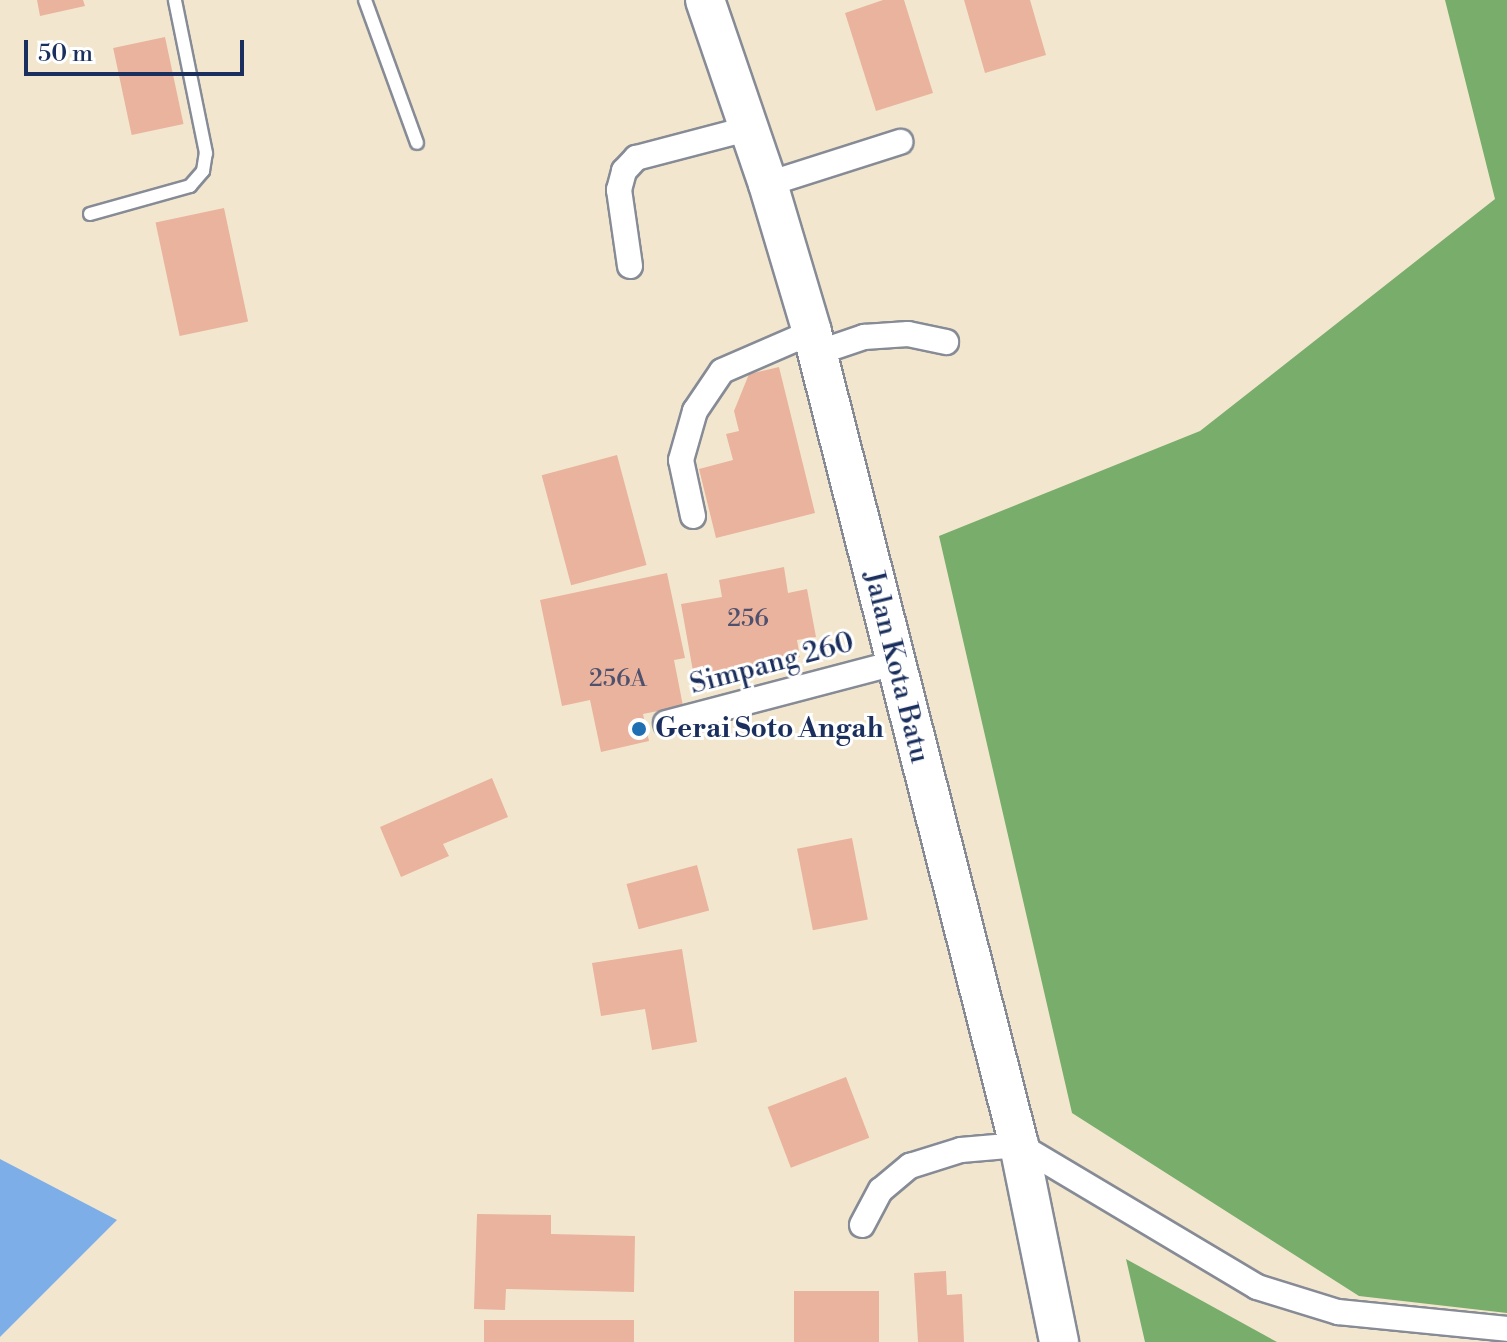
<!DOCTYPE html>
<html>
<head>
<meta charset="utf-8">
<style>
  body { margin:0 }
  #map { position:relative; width:1507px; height:1342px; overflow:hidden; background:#f2e7ce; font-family:"Libre Bodoni",serif }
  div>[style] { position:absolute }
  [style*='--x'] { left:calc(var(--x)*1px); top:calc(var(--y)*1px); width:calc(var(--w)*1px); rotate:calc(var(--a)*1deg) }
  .forest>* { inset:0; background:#78ad6b }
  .water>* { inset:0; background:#7eaee8 }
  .building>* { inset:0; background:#e9b39d; transform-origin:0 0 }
  .roads { filter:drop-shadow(2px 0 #868b96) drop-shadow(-2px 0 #868b96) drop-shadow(0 2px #868b96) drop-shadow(0 -2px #868b96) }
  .service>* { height:12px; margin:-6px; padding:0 6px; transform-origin:6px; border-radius:6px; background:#fff }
  .minor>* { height:24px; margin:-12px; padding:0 12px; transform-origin:12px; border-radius:12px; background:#fff }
  .primary>* { height:38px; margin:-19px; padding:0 19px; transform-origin:19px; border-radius:19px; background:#fff }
  .dots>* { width:22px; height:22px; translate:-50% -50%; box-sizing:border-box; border:4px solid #fff; border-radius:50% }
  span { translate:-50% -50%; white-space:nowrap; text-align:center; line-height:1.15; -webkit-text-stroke:6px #fff; paint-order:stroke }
  .number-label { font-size:24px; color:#4e506e }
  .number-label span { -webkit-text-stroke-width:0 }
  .street-label { font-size:28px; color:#1b2f5e }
  .poi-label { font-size:28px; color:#1b2f5e; font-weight:700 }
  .left { translate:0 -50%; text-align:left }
  .scale { position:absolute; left:24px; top:40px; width:220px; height:36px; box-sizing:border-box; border:4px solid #1b2f5e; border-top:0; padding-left:10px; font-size:24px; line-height:28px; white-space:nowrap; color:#1b2f5e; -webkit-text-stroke:6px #fff; paint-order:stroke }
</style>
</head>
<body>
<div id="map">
  <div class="forest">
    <i style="clip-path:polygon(1445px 0,1507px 0,1507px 1313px,1359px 1296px,1072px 1113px,939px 536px,1200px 431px,1495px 199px)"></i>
    <i style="clip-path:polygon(1126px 1259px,1277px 1342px,1145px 1342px)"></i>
  </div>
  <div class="water">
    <i style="clip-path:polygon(0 1159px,117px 1220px,0 1337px)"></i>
  </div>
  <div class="building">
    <i style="clip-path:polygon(37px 0,83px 0,85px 6px,40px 16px)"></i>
    <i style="clip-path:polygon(883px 0,904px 0,933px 93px,876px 111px,845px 13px)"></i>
    <i style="clip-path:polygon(964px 0,1030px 0,1046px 55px,985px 73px)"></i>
    <i style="left:165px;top:37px;width:89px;height:53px;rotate:78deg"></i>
    <i style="left:224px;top:208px;width:116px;height:70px;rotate:78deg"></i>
    <i style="clip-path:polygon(779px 367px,815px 513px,716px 538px,699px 469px,733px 460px,726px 434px,739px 431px,734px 411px,749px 374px)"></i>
    <i style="left:617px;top:455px;width:114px;height:78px;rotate:75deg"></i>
    <i style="clip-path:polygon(784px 567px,788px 593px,807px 589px,816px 637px,797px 640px,800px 657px,694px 677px,681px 604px,722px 597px,719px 580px)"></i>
    <i style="clip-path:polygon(667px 573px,685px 658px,674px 660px,683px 706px,643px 714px,649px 741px,601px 752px,590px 700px,562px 706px,540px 600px)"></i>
    <i style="clip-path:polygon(492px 778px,508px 817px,443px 844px,449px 856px,401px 877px,380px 827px)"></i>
    <i style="left:852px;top:838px;width:83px;height:56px;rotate:79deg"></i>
    <i style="left:697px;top:865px;width:47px;height:73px;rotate:75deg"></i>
    <i style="clip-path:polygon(682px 949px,697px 1042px,652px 1050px,645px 1009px,601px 1016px,592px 963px)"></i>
    <i style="left:846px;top:1077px;width:65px;height:84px;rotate:69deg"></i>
    <i style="clip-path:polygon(477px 1214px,551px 1215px,551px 1234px,635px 1236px,634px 1292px,506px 1289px,505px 1310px,474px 1309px)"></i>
    <i style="clip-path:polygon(946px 1271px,947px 1295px,962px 1294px,964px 1342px,918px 1342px,914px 1273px)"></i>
    <i style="left:794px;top:1291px;width:85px;height:51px"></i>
    <i style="left:634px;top:1320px;width:22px;height:150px;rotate:90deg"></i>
  </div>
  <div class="roads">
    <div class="service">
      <i style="--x:365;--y:0;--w:152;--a:70"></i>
      <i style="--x:90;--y:214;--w:104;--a:-15.6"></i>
      <i style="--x:190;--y:186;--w:20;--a:-49"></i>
      <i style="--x:203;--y:171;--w:18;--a:-81"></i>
      <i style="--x:206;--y:153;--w:156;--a:-101.5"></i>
    </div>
    <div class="minor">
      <i style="--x:768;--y:184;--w:139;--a:-17.7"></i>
      <i style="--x:630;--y:266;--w:77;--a:-98.2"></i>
      <i style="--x:619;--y:190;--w:20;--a:-75"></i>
      <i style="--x:624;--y:171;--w:18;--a:-47"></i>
      <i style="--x:636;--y:158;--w:118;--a:-14.7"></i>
      <i style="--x:817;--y:353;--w:50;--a:-18.8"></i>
      <i style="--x:864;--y:337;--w:44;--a:-3.9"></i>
      <i style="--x:908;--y:334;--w:39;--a:12"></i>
      <i style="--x:693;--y:516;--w:57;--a:-102.1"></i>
      <i style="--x:681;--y:460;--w:51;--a:-74.1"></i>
      <i style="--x:695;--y:411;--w:48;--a:-56"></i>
      <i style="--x:722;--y:371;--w:98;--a:-23.4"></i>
      <i style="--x:666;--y:723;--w:237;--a:-14.7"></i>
      <i style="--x:862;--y:1225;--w:40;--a:-62"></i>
      <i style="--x:881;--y:1190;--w:38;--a:-40"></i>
      <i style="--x:910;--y:1166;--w:53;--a:-17.4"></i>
      <i style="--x:961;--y:1150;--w:58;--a:-4.9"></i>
      <i style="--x:1019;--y:1145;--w:277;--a:30.8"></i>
      <i style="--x:1257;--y:1287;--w:85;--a:17.2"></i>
      <i style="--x:1338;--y:1312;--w:170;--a:5.7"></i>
    </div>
    <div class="primary">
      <i style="--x:705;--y:0;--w:194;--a:71.1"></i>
      <i style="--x:768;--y:184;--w:154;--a:73.4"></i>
      <i style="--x:812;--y:332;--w:839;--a:75.72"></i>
      <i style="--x:1019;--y:1145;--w:201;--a:78.5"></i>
    </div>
  </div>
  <div class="dots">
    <i style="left:639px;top:729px;background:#1f6fb2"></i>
  </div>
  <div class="number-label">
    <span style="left:748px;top:620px">256</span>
    <span style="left:618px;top:680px">256A</span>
  </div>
  <div class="street-label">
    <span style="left:772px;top:664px;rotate:-15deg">Simpang 260</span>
    <span style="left:896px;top:667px;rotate:76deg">Jalan Kota Batu</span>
  </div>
  <div class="poi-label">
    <span class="left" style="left:655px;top:729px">Gerai Soto Angah</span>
  </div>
  <div class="scale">50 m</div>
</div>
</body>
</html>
